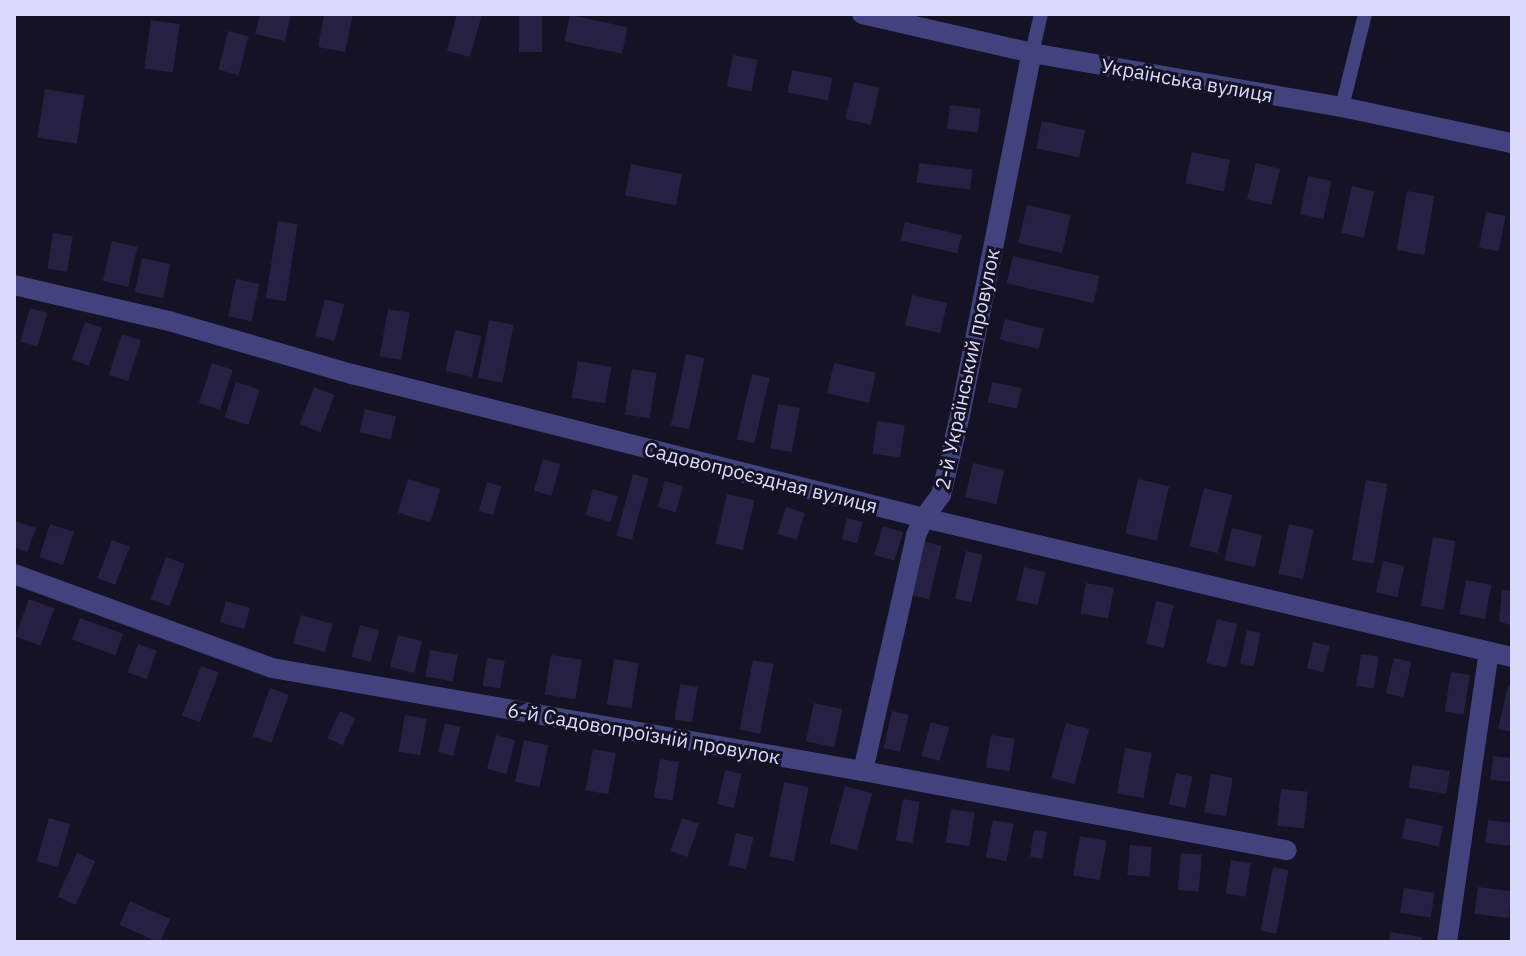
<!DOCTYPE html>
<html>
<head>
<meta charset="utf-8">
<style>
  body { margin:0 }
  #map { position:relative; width:1526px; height:956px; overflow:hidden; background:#141224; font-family:"IBM Plex Sans",sans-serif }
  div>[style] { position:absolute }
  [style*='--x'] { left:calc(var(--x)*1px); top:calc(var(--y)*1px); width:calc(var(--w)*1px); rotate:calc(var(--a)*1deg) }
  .building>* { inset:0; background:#262043; transform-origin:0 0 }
  .lane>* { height:14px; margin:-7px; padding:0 7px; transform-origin:7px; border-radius:7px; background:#42437e }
  .street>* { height:20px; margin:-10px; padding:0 10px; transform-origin:10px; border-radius:10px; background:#42437e }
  span { translate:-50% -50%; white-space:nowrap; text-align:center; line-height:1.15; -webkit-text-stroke:6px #141224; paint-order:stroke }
  .street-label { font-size:20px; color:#dcdafb }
  .frame { position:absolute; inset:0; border:16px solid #dcdafb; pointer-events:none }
</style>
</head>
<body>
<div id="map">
  <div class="building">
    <i style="clip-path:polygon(260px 14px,291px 14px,285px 41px,255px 34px)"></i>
    <i style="clip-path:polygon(324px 14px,353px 14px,345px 52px,318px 47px)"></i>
    <i style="clip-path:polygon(457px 14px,482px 14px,470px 57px,447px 51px)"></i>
    <i style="left:519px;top:14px;width:23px;height:38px"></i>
    <i style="left:570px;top:15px;width:59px;height:27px;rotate:12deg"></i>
    <i style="left:151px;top:20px;width:29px;height:49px;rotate:8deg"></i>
    <i style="left:228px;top:31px;width:21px;height:40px;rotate:14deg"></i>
    <i style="left:733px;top:55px;width:25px;height:32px;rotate:11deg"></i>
    <i style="left:792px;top:70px;width:41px;height:23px;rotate:11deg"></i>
    <i style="left:854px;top:82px;width:26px;height:38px;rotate:13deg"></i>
    <i style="left:45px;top:89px;width:40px;height:49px;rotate:9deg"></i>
    <i style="left:950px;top:105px;width:31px;height:24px;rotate:7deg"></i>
    <i style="left:1042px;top:121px;width:44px;height:28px;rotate:12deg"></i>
    <i style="left:1192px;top:152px;width:39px;height:32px;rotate:12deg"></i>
    <i style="left:919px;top:163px;width:54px;height:20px;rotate:7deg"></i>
    <i style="left:1256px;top:163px;width:25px;height:37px;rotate:14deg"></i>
    <i style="left:631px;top:164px;width:52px;height:32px;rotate:11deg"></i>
    <i style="left:1308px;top:176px;width:24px;height:39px;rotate:12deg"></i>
    <i style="left:1352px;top:186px;width:23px;height:48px;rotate:13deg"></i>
    <i style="left:1407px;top:191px;width:28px;height:60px;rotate:10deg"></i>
    <i style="left:1027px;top:205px;width:45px;height:39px;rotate:13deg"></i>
    <i style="left:1486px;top:212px;width:20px;height:36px;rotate:11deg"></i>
    <i style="left:278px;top:221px;width:20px;height:78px;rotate:9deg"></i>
    <i style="left:905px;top:222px;width:58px;height:19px;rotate:13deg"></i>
    <i style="left:53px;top:233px;width:20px;height:36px;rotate:9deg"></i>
    <i style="left:112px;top:241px;width:26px;height:41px;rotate:13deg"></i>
    <i style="left:1013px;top:256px;width:89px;height:28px;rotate:13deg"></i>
    <i style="left:142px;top:258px;width:29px;height:35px;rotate:12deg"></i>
    <i style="left:236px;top:279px;width:24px;height:38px;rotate:12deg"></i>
    <i style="left:912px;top:295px;width:36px;height:31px;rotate:13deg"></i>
    <i style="left:325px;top:299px;width:20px;height:38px;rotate:15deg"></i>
    <i style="left:30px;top:308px;width:18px;height:35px;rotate:16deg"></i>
    <i style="left:388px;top:309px;width:22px;height:48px;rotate:10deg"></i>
    <i style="left:1005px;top:319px;width:40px;height:21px;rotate:14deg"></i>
    <i style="left:489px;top:320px;width:25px;height:59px;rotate:11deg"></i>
    <i style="left:85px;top:322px;width:18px;height:40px;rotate:19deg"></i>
    <i style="left:455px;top:330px;width:27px;height:42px;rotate:13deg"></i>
    <i style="left:122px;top:334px;width:20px;height:43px;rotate:18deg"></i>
    <i style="left:686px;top:354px;width:19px;height:73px;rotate:12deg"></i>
    <i style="left:578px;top:361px;width:34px;height:37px;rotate:10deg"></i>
    <i style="left:212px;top:363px;width:22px;height:42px;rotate:18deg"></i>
    <i style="left:834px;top:363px;width:43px;height:31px;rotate:13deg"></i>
    <i style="left:632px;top:369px;width:25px;height:46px;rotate:9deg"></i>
    <i style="left:752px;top:374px;width:18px;height:67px;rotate:13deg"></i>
    <i style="left:236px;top:382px;width:25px;height:37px;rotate:18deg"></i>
    <i style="left:992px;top:382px;width:30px;height:21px;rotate:12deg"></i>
    <i style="left:314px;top:387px;width:22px;height:40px;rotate:21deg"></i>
    <i style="left:778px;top:404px;width:22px;height:45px;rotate:10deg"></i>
    <i style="left:365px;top:409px;width:32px;height:24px;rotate:13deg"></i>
    <i style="left:877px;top:421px;width:28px;height:33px;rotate:8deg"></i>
    <i style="left:543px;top:459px;width:18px;height:33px;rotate:16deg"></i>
    <i style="left:973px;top:463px;width:32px;height:35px;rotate:13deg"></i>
    <i style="left:633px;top:474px;width:16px;height:64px;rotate:15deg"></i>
    <i style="left:408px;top:479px;width:34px;height:35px;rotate:17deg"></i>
    <i style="left:1138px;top:479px;width:32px;height:56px;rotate:13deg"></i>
    <i style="left:1366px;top:480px;width:22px;height:81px;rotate:10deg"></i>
    <i style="left:665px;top:481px;width:19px;height:27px;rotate:16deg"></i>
    <i style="left:487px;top:482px;width:15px;height:30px;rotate:16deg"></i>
    <i style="left:1204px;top:488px;width:29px;height:60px;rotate:14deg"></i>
    <i style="left:593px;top:489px;width:26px;height:27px;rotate:16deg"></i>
    <i style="left:727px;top:494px;width:28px;height:51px;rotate:13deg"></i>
    <i style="left:786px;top:507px;width:20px;height:28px;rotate:18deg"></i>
    <i style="left:847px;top:518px;width:16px;height:22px;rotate:14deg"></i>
    <i style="clip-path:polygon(14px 521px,36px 528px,27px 552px,14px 547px)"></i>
    <i style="left:50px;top:524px;width:25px;height:35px;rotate:18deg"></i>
    <i style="left:1289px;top:524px;width:25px;height:51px;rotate:12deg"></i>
    <i style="left:883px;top:526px;width:21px;height:30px;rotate:17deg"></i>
    <i style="left:1232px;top:528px;width:31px;height:33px;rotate:13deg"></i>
    <i style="left:1433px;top:537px;width:23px;height:70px;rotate:10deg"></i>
    <i style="left:112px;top:540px;width:19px;height:41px;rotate:21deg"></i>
    <i style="left:925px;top:542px;width:17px;height:55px;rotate:13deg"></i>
    <i style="left:966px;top:551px;width:17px;height:49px;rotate:13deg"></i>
    <i style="left:166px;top:557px;width:20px;height:45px;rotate:20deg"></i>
    <i style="left:1383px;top:561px;width:22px;height:32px;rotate:13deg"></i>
    <i style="left:1024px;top:567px;width:22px;height:34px;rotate:13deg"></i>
    <i style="left:1466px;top:580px;width:26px;height:35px;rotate:11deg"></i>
    <i style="left:1086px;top:583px;width:28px;height:31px;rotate:10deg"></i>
    <i style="clip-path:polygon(1502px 590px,1512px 591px,1512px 626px,1499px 621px)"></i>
    <i style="left:29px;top:599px;width:27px;height:40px;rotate:20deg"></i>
    <i style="left:226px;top:601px;width:25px;height:22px;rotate:16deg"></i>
    <i style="left:1156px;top:601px;width:18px;height:44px;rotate:13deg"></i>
    <i style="left:301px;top:615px;width:33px;height:29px;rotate:16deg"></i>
    <i style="left:80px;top:618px;width:46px;height:23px;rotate:20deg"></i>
    <i style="left:1217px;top:619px;width:21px;height:45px;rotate:14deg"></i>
    <i style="left:360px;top:625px;width:20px;height:33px;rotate:15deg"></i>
    <i style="left:1247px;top:630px;width:14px;height:34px;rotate:12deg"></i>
    <i style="left:398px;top:635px;width:25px;height:33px;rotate:14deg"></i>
    <i style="left:1313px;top:642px;width:17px;height:27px;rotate:13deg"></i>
    <i style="left:138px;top:644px;width:20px;height:30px;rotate:20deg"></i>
    <i style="left:430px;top:650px;width:28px;height:27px;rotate:10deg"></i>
    <i style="left:1361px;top:654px;width:18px;height:32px;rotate:9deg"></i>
    <i style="left:551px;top:655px;width:31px;height:40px;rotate:9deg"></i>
    <i style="left:487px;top:658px;width:18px;height:28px;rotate:9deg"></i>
    <i style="left:1394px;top:658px;width:18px;height:36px;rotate:13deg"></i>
    <i style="left:614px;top:659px;width:25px;height:46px;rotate:9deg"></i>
    <i style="left:753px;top:660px;width:21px;height:71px;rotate:11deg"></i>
    <i style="left:201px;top:666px;width:19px;height:53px;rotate:21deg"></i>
    <i style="left:1451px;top:672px;width:19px;height:40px;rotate:9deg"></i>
    <i style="left:680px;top:684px;width:18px;height:36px;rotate:9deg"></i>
    <i style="clip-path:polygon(1508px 686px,1512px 687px,1512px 732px,1498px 729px)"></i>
    <i style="left:270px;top:688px;width:20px;height:51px;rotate:20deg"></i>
    <i style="left:814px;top:703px;width:29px;height:39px;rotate:12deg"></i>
    <i style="left:340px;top:711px;width:17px;height:30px;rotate:25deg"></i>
    <i style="left:892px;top:711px;width:17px;height:38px;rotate:13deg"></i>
    <i style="left:405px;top:715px;width:22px;height:37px;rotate:10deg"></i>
    <i style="left:931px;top:722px;width:19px;height:35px;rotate:16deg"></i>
    <i style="left:445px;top:723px;width:16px;height:30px;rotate:14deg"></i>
    <i style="left:1066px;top:723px;width:24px;height:57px;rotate:15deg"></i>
    <i style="left:496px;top:735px;width:20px;height:35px;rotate:15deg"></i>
    <i style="left:991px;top:735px;width:24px;height:33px;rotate:9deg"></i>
    <i style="left:524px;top:740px;width:25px;height:43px;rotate:12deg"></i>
    <i style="left:1125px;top:748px;width:27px;height:46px;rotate:10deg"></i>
    <i style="left:593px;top:749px;width:23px;height:42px;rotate:10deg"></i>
    <i style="left:1493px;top:756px;width:19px;height:24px;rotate:6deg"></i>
    <i style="left:660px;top:759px;width:19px;height:39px;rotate:9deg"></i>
    <i style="left:1412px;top:765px;width:38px;height:23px;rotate:9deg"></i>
    <i style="left:725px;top:770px;width:17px;height:35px;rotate:13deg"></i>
    <i style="left:1176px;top:773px;width:17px;height:32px;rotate:13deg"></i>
    <i style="left:1211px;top:774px;width:22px;height:39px;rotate:10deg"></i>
    <i style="left:784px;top:782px;width:25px;height:76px;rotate:11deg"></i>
    <i style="left:845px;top:786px;width:28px;height:59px;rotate:15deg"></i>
    <i style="left:1281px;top:789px;width:27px;height:37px;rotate:6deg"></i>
    <i style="left:903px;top:799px;width:17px;height:42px;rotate:10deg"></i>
    <i style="left:951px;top:809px;width:24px;height:34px;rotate:9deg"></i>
    <i style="left:49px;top:818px;width:22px;height:45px;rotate:16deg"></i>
    <i style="left:682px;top:818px;width:18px;height:35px;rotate:19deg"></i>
    <i style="left:1406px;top:818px;width:38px;height:21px;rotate:12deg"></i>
    <i style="left:993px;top:820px;width:21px;height:38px;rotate:11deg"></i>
    <i style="left:1488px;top:820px;width:24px;height:23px;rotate:7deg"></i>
    <i style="left:1034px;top:830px;width:13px;height:27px;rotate:9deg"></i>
    <i style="left:736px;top:833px;width:18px;height:33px;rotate:13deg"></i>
    <i style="left:1080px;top:836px;width:27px;height:40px;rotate:10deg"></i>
    <i style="left:1130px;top:845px;width:22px;height:30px;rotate:5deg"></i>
    <i style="left:77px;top:853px;width:20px;height:48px;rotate:24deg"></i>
    <i style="left:1181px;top:853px;width:21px;height:37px;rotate:5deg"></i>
    <i style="left:1231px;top:860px;width:20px;height:34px;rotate:9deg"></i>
    <i style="left:1273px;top:867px;width:16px;height:65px;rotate:11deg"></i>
    <i style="left:1478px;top:887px;width:34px;height:27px;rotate:7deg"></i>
    <i style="left:1404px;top:888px;width:31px;height:25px;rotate:9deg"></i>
    <i style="left:130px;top:901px;width:44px;height:26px;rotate:24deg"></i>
    <i style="clip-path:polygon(1390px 932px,1422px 937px,1421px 942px,1389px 942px)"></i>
  </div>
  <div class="lane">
    <i style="--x:1032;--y:53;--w:40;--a:-77"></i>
    <i style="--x:1342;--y:107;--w:96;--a:-76.1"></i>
  </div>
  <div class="street">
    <i style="--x:862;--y:14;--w:174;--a:12.9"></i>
    <i style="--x:1032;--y:53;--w:315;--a:9.9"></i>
    <i style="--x:1342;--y:107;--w:174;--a:12"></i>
    <i style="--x:14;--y:285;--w:159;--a:13.1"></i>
    <i style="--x:169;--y:321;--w:191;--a:16.2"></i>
    <i style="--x:352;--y:374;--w:590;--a:14.13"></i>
    <i style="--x:924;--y:518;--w:604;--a:13.3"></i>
    <i style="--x:14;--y:574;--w:275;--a:20"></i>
    <i style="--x:272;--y:668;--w:600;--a:9.89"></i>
    <i style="--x:863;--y:771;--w:431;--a:10.6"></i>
    <i style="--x:863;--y:771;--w:242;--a:-77.3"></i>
    <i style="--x:916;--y:535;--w:19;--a:-65"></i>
    <i style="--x:924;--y:518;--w:29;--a:-54"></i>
    <i style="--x:941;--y:495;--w:82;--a:-76.6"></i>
    <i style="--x:960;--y:415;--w:369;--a:-78.8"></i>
    <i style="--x:1447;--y:942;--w:293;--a:-81.8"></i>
  </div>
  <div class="street-label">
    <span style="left:1187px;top:80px;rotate:10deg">Українська вулиця</span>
    <span style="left:967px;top:369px;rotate:-78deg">2-й Український провулок</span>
    <span style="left:761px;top:477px;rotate:14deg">Садовопроєздная вулиця</span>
    <span style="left:644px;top:733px;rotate:10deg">6-й Садовопроїзній провулок</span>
  </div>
  <div class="frame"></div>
</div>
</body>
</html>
